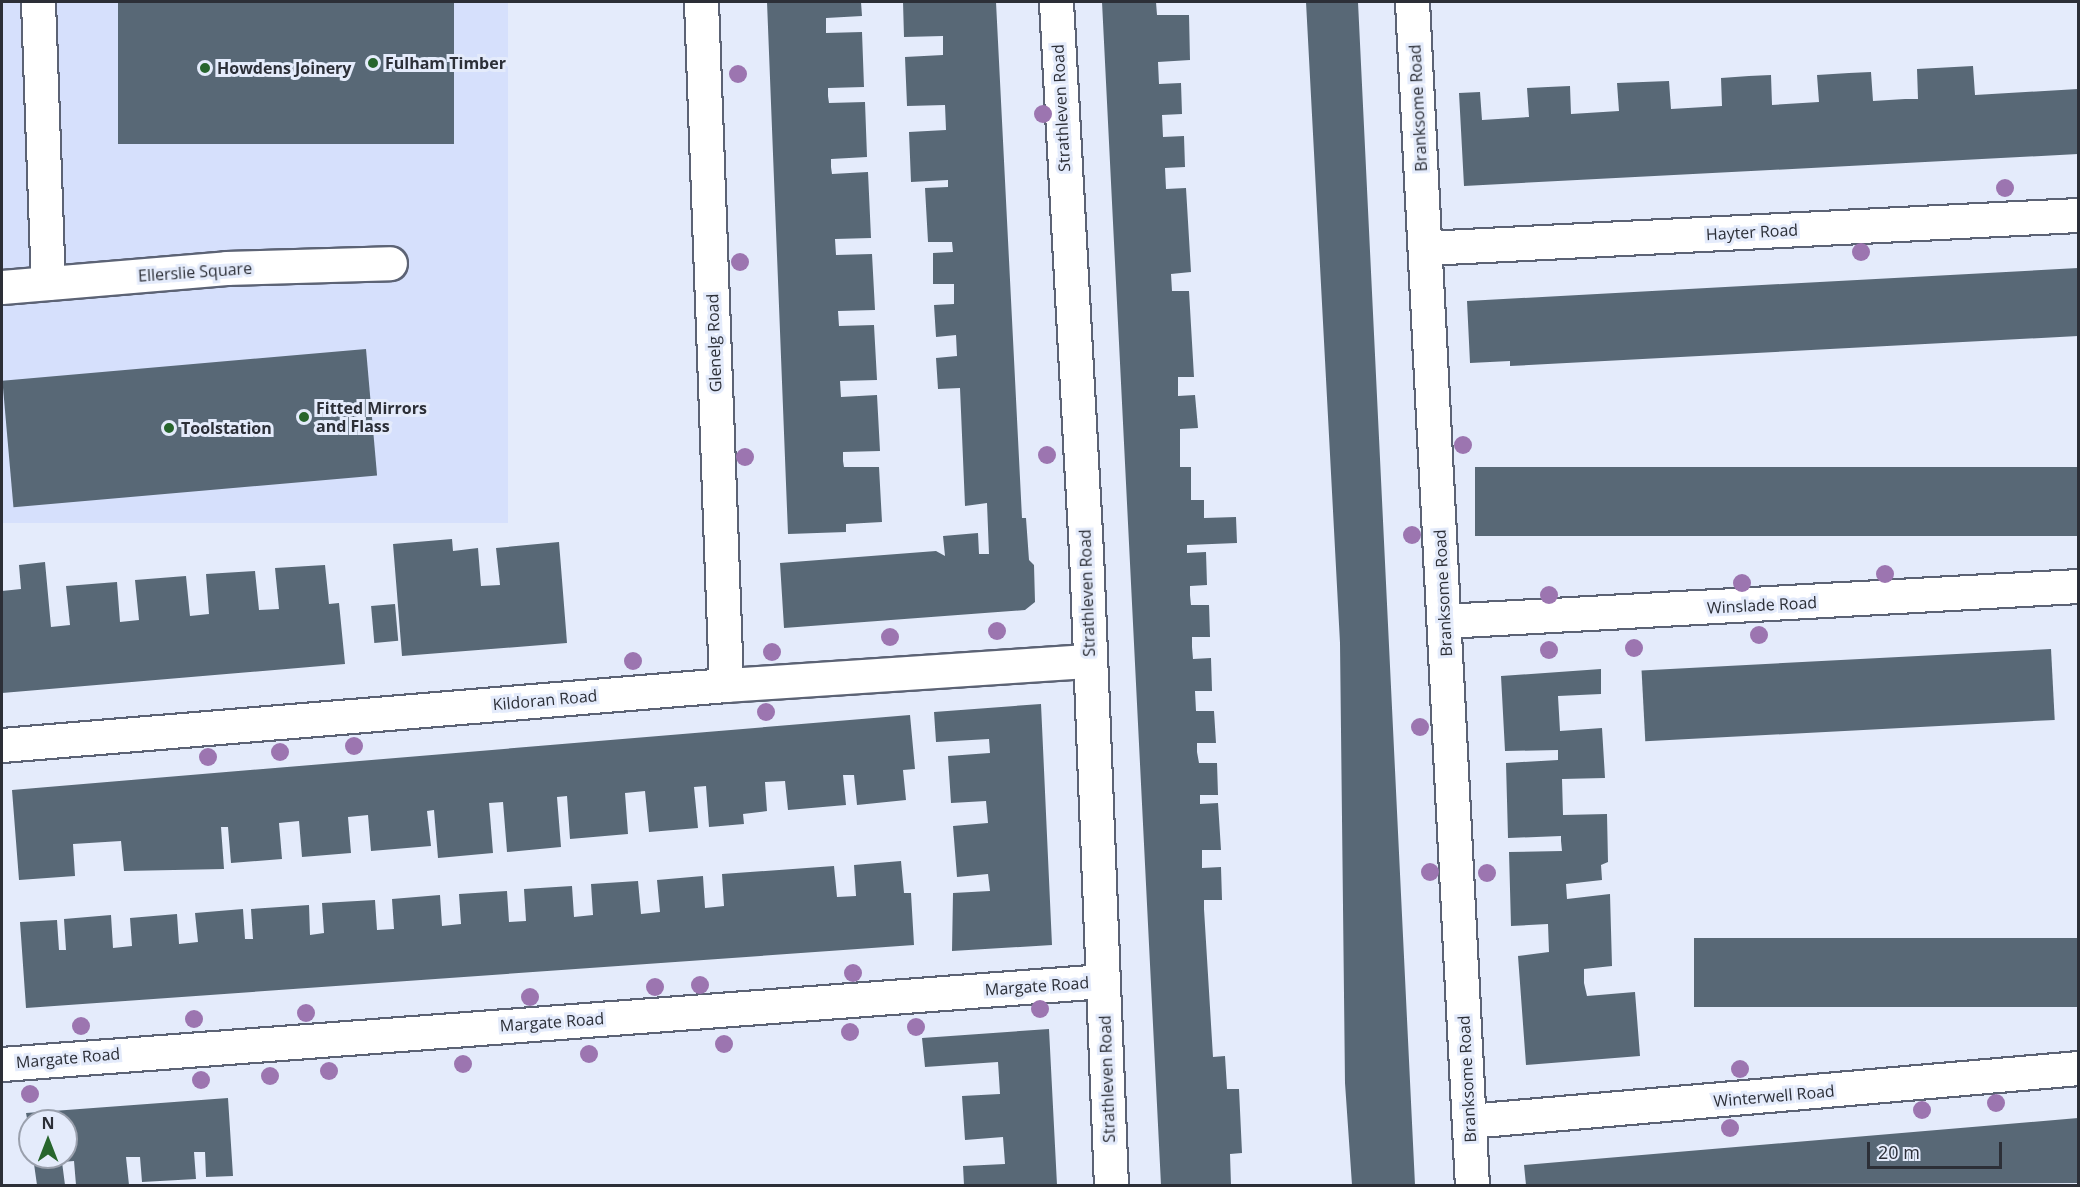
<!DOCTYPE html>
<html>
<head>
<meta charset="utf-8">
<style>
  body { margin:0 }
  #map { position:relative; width:2080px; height:1187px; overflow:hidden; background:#e4ebfb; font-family:"Open Sans",sans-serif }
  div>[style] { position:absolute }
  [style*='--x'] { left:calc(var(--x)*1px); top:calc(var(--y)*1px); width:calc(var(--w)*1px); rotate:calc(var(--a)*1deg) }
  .built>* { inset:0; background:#d6e0fc; transform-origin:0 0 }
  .building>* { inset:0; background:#586876; transform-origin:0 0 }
  .roads { filter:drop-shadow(2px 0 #5c6375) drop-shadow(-2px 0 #5c6375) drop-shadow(0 2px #5c6375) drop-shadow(0 -2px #5c6375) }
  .minor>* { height:33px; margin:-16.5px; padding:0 16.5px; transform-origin:16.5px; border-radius:16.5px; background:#fff }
  .trees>* { width:18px; height:18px; margin:-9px; border-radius:50%; background:#9c75b0 }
  .dots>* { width:16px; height:16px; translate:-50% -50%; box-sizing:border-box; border:3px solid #e4ebfb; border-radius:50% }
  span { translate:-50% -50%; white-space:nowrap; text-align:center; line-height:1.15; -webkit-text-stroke:6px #e4ebfb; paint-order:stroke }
  .poi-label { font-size:16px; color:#2c2f37; font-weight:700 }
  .left { translate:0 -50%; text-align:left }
  .street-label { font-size:16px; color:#2c2f37 }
  .frame { position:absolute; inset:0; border:3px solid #2c2f37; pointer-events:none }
  .north { position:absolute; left:18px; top:1109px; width:60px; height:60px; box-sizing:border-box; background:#e4ebfb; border:2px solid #9aa0ad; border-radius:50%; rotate:0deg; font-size:16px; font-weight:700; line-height:24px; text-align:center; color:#2c2f37 }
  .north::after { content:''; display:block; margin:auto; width:21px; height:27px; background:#27652d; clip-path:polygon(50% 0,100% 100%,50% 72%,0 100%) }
  .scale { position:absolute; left:1867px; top:1142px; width:135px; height:27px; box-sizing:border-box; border:3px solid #2c2f37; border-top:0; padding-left:8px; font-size:18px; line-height:21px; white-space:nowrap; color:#2c2f37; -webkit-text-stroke:4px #e4ebfb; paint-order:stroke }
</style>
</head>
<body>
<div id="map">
  <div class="built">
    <i style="left:2px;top:2px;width:506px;height:521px"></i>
  </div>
  <div class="building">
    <i style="left:118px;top:2px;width:336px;height:142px"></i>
    <i style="clip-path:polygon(767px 2px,861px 2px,862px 16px,826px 18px,826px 33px,862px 32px,864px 87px,828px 88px,828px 96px,829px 103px,865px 102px,867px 157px,831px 159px,831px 167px,832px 174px,868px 172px,871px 238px,835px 239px,836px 255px,872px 254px,875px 310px,838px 311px,839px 326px,874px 325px,877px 380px,840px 381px,841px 397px,877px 395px,880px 451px,843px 452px,843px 461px,844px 467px,879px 467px,882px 522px,846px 524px,846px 532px,788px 534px)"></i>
    <i style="clip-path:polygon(903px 2px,996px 2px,1022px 518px,1026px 518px,1029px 560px,1034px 565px,1035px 602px,1025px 610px,784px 628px,780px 563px,936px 551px,945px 556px,943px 536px,978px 533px,979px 554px,989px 554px,987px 503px,965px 506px,960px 388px,938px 389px,936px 358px,957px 356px,956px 335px,936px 337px,934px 305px,954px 304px,954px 284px,933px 284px,933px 253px,953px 252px,952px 242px,928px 242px,925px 188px,948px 187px,948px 180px,911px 182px,909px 132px,946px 130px,945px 105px,907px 106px,905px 57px,943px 55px,943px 36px,904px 37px)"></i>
    <i style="clip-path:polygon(1102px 2px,1156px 2px,1157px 15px,1189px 15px,1190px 60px,1158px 62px,1159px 84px,1181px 83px,1182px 114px,1162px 115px,1163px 137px,1184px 136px,1185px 167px,1165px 168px,1166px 189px,1186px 188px,1191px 272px,1171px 274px,1172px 291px,1189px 291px,1194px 377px,1178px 377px,1178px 396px,1195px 395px,1198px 428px,1180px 429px,1180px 467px,1191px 467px,1191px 500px,1204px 500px,1204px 518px,1236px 517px,1237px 543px,1187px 545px,1187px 553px,1206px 552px,1207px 585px,1190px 586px,1190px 595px,1191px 605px,1209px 605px,1210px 637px,1192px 637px,1192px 647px,1193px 659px,1211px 658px,1212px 691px,1195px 691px,1196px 711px,1214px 711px,1216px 743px,1197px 743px,1197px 752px,1199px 763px,1217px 763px,1218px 795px,1200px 795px,1200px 804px,1218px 803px,1221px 850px,1202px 850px,1202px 868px,1221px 867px,1222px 900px,1204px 900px,1204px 909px,1213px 1057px,1225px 1056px,1227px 1089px,1239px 1089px,1242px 1153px,1230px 1154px,1231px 1185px,1161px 1185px)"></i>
    <i style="clip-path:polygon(1306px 2px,1358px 2px,1415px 1185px,1352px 1185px,1345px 1083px,1340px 643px)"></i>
    <i style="clip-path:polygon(1973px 66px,1975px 95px,2078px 89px,2078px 154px,1464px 186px,1459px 93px,1480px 92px,1482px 120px,1529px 117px,1527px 88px,1548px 87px,1570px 86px,1571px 114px,1619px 111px,1617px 83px,1669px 81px,1671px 109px,1722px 106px,1721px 78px,1749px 76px,1771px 75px,1772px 105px,1819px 102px,1817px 75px,1849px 73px,1871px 72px,1873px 101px,1905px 99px,1918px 99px,1917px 69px)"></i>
    <i style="clip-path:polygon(2078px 268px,2078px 336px,1510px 366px,1510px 361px,1470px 363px,1467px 301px)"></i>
    <i style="left:366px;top:349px;width:127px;height:365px;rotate:85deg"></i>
    <i style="left:2078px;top:467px;width:69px;height:603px;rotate:90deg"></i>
    <i style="clip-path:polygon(452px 539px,453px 551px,478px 548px,481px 586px,500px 585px,496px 548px,559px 542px,567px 643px,402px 656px,393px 544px)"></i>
    <i style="clip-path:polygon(45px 562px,51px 627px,70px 625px,66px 586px,117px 582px,120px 622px,139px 620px,135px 580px,186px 576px,190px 616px,209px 614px,206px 574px,255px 571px,259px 610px,279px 609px,275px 568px,325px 565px,329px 604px,339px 603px,345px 664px,2px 693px,2px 591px,21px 589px,19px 565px)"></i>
    <i style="left:395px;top:604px;width:37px;height:24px;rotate:85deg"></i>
    <i style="left:2051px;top:649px;width:71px;height:410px;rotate:87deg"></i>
    <i style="clip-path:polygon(1601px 669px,1601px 694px,1558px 696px,1560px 731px,1602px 728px,1605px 778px,1562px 779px,1563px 815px,1607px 814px,1608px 862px,1601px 865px,1602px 880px,1566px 884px,1567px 899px,1610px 894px,1612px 966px,1584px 969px,1584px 983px,1587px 996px,1635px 992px,1640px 1056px,1526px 1065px,1518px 956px,1549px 952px,1548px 924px,1511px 926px,1509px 852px,1562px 851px,1561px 841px,1561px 836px,1508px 838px,1506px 763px,1558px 760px,1558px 750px,1505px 751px,1501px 676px)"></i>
    <i style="clip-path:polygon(1041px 704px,1052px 945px,952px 951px,953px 893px,990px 891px,988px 874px,957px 877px,953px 826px,988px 823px,986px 801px,951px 803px,948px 756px,990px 753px,989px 739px,936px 742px,934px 712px)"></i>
    <i style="clip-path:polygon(910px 715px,915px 769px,903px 770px,906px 800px,857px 805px,854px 775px,843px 775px,846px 805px,788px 810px,785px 781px,765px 782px,767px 811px,743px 814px,744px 824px,709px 827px,706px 786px,694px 787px,698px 828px,649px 832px,645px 791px,625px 793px,628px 834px,570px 839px,567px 796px,557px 797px,561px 847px,507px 852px,503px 802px,489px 803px,493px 853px,438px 858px,434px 810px,427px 811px,431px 846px,371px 851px,368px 815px,348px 817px,351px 853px,302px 857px,299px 821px,279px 823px,282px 859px,231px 863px,228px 827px,221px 827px,224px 869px,124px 871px,121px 841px,73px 844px,75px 876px,19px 880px,12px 790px)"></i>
    <i style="clip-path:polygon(901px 861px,904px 893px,911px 893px,914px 945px,26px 1008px,20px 922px,57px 920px,59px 950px,66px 950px,64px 919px,111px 915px,113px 948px,132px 946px,130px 918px,177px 914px,179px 944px,198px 942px,195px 913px,243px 909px,245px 939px,253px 939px,251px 909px,309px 905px,310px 935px,324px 933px,322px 903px,375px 900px,377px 930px,394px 929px,392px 899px,440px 895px,442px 926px,461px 924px,459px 894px,507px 891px,509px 922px,526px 921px,524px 889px,572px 886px,574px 917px,593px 915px,591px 884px,638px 881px,641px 914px,660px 912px,657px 880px,703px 876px,705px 908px,715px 907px,724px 906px,722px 874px,834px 866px,837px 897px,856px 896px,854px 865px)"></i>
    <i style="left:2078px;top:938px;width:69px;height:384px;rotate:90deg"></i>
    <i style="clip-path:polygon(1049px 1029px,1057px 1185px,964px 1185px,963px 1166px,1005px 1164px,1003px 1137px,965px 1140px,962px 1096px,1000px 1094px,998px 1062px,925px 1067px,922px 1038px)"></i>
    <i style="clip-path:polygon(228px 1098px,233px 1176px,206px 1177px,205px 1152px,194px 1152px,196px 1179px,142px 1182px,140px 1157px,126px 1157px,129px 1185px,76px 1185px,74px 1161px,62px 1162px,65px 1185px,37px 1185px,33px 1157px,66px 1157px,66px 1121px,30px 1121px,29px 1129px,26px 1113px)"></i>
    <i style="clip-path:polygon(2078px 1118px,2078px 1183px,1526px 1185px,1524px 1165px)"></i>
  </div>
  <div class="roads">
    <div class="minor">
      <i style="--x:38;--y:2;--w:281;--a:88"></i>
      <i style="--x:701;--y:2;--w:683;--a:87.9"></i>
      <i style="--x:1056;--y:2;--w:552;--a:86.88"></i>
      <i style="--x:1086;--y:553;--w:633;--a:87.74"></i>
      <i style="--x:1412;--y:2;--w:1186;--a:87.1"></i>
      <i style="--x:1426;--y:248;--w:653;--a:-2.9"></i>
      <i style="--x:2;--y:287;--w:225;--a:-4.8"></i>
      <i style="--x:226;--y:268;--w:164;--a:-1.7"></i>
      <i style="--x:1444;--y:621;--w:635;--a:-3.16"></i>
      <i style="--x:2;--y:745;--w:726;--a:-4.74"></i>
      <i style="--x:726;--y:685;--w:364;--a:-3.8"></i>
      <i style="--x:2;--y:1064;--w:1104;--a:-4.31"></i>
      <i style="--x:1469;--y:1121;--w:611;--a:-4.97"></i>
    </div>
  </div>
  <div class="trees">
    <i style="left:738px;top:74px"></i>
    <i style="left:1043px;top:114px"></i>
    <i style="left:2005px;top:188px"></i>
    <i style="left:1861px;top:252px"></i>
    <i style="left:740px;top:262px"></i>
    <i style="left:1463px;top:445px"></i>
    <i style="left:1047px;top:455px"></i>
    <i style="left:745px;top:457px"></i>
    <i style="left:1412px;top:535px"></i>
    <i style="left:1885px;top:574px"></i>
    <i style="left:1742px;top:583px"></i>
    <i style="left:1549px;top:595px"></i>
    <i style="left:997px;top:631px"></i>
    <i style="left:1759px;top:635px"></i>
    <i style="left:890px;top:637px"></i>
    <i style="left:1634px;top:648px"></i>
    <i style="left:1549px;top:650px"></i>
    <i style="left:772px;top:652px"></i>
    <i style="left:633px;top:661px"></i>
    <i style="left:766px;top:712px"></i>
    <i style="left:1420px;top:727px"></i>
    <i style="left:354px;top:746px"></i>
    <i style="left:280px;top:752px"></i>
    <i style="left:208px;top:757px"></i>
    <i style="left:1430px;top:872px"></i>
    <i style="left:1487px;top:873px"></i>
    <i style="left:853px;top:973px"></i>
    <i style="left:700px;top:985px"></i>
    <i style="left:655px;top:987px"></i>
    <i style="left:530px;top:997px"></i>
    <i style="left:1040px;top:1009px"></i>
    <i style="left:306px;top:1013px"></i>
    <i style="left:194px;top:1019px"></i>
    <i style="left:81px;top:1026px"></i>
    <i style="left:916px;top:1027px"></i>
    <i style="left:850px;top:1032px"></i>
    <i style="left:724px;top:1044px"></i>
    <i style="left:589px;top:1054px"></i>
    <i style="left:463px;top:1064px"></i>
    <i style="left:1740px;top:1069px"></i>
    <i style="left:329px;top:1071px"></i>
    <i style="left:270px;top:1076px"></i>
    <i style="left:201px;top:1080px"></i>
    <i style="left:30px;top:1094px"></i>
    <i style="left:1996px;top:1103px"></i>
    <i style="left:1922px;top:1110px"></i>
    <i style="left:1730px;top:1128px"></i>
  </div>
  <div class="dots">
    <i style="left:373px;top:63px;background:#27652d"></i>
    <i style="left:205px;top:68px;background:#27652d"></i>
    <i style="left:304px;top:417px;background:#27652d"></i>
    <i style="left:169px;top:428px;background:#27652d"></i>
  </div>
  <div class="poi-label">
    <span class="left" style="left:385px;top:63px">Fulham Timber</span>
    <span class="left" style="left:217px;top:68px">Howdens Joinery</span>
    <span class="left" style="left:316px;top:417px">Fitted Mirrors<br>and Flass</span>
    <span class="left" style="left:181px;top:428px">Toolstation</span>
  </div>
  <div class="street-label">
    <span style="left:1061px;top:108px;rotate:-93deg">Strathleven Road</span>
    <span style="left:1418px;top:108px;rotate:-93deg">Branksome Road</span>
    <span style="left:1752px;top:232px;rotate:-3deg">Hayter Road</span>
    <span style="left:195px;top:272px;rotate:-4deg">Ellerslie Square</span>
    <span style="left:714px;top:343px;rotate:-92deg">Glenelg Road</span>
    <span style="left:1087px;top:593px;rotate:-92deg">Strathleven Road</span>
    <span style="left:1443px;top:593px;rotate:-93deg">Branksome Road</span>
    <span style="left:1762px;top:605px;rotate:-3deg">Winslade Road</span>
    <span style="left:545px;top:700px;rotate:-5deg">Kildoran Road</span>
    <span style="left:1037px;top:986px;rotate:-4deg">Margate Road</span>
    <span style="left:552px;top:1022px;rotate:-4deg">Margate Road</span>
    <span style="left:68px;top:1058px;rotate:-5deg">Margate Road</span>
    <span style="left:1107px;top:1079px;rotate:-92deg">Strathleven Road</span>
    <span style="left:1467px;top:1079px;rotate:-93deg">Branksome Road</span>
    <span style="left:1774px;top:1096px;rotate:-5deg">Winterwell Road</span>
  </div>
  <div class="frame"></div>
  <div class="north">N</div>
  <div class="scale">20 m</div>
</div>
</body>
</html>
